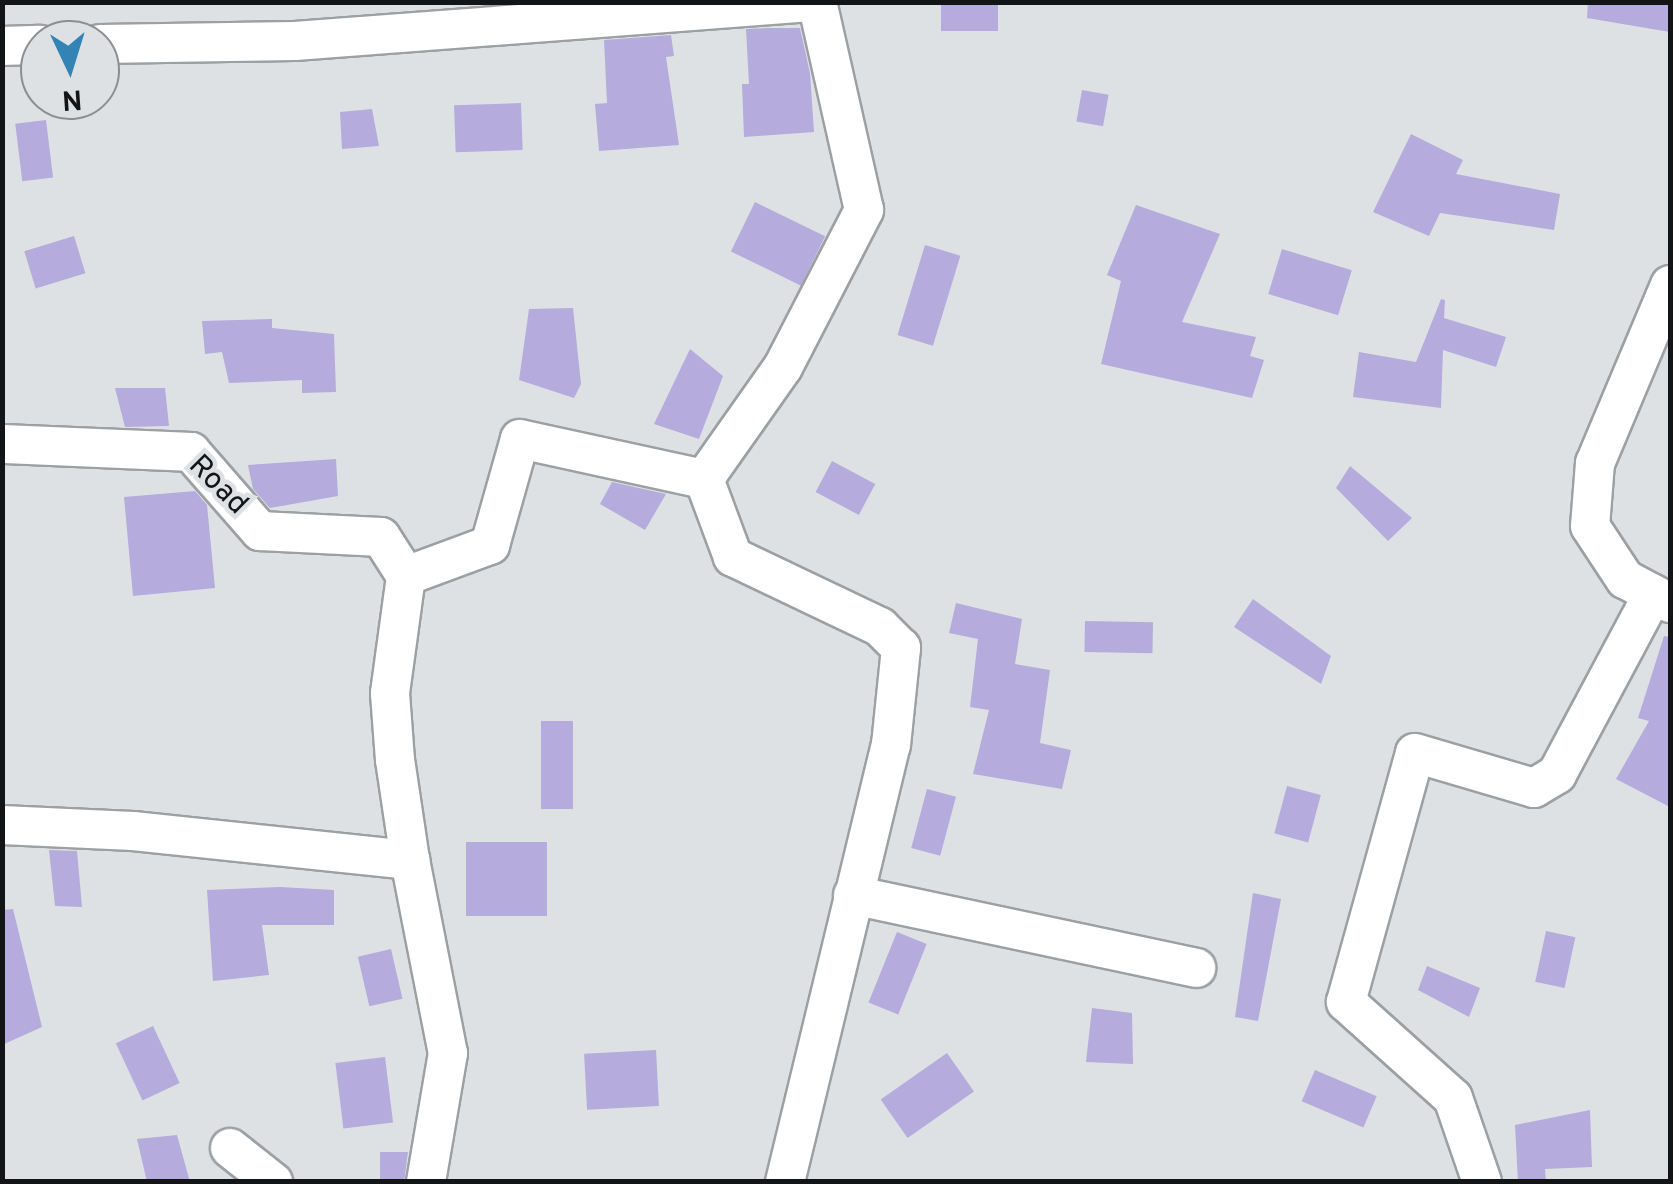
<!DOCTYPE html>
<html>
<head>
<meta charset="utf-8">
<style>
  body { margin:0 }
  #map { position:relative; width:1673px; height:1184px; overflow:hidden; background:#dde1e4; font-family:Overpass,sans-serif }
  div>[style] { position:absolute }
  [style*='--x'] { left:calc(var(--x)*1px); top:calc(var(--y)*1px); width:calc(var(--w)*1px); rotate:calc(var(--a)*1deg) }
  .building>* { inset:0; background:#b5abdc; transform-origin:0 0 }
  .roads { filter:drop-shadow(2px 0 #9ca0a3) drop-shadow(-2px 0 #9ca0a3) drop-shadow(0 2px #9ca0a3) drop-shadow(0 -2px #9ca0a3) }
  .minor>* { height:38px; margin:-19px; padding:0 19px; transform-origin:19px; border-radius:19px; background:#fff }
  span { translate:-50% -50%; white-space:nowrap; text-align:center; line-height:1.15; -webkit-text-stroke:9px #dde1e4; paint-order:stroke }
  .street-label { font-size:30px; color:#131415 }
  .frame { position:absolute; inset:0; border:5px solid #131415; pointer-events:none }
  .north { position:absolute; left:20px; top:20px; width:100px; height:100px; box-sizing:border-box; background:#dde1e4; border:2px solid #8c8f91; border-radius:50%; rotate:176deg; font-size:28px; font-weight:700; line-height:40px; text-align:center; color:#131415 }
  .north::after { content:''; display:block; margin:auto; width:35px; height:45px; background:#3384b5; clip-path:polygon(50% 0,100% 100%,50% 72%,0 100%) }
</style>
</head>
<body>
<div id="map">
  <div class="building">
    <i style="left:941px;top:2px;width:57px;height:29px"></i>
    <i style="clip-path:polygon(1588px 2px,1670px 2px,1670px 32px,1587px 18px)"></i>
    <i style="clip-path:polygon(770px 28px,800px 28px,810px 73px,814px 132px,744px 137px,742px 84px,749px 84px,746px 29px)"></i>
    <i style="clip-path:polygon(671px 35px,674px 56px,666px 57px,679px 145px,599px 151px,595px 104px,607px 103px,604px 40px)"></i>
    <i style="left:1082px;top:90px;width:27px;height:32px;rotate:10deg"></i>
    <i style="left:521px;top:103px;width:47px;height:67px;rotate:88deg"></i>
    <i style="clip-path:polygon(372px 109px,379px 146px,342px 149px,340px 112px)"></i>
    <i style="left:46px;top:120px;width:58px;height:31px;rotate:83deg"></i>
    <i style="clip-path:polygon(1411px 134px,1463px 160px,1456px 174px,1560px 194px,1554px 230px,1440px 213px,1429px 236px,1373px 212px)"></i>
    <i style="left:755px;top:202px;width:78px;height:55px;rotate:26deg"></i>
    <i style="clip-path:polygon(1136px 205px,1220px 234px,1182px 322px,1256px 337px,1250px 356px,1264px 360px,1252px 398px,1101px 364px,1121px 281px,1107px 275px)"></i>
    <i style="left:74px;top:236px;width:39px;height:52px;rotate:73deg"></i>
    <i style="left:925px;top:245px;width:37px;height:94px;rotate:17deg"></i>
    <i style="left:1282px;top:249px;width:73px;height:47px;rotate:17deg"></i>
    <i style="clip-path:polygon(1441px 299px,1445px 300px,1444px 318px,1506px 337px,1496px 367px,1443px 350px,1441px 408px,1353px 397px,1359px 352px,1416px 362px)"></i>
    <i style="clip-path:polygon(573px 308px,581px 384px,574px 398px,519px 380px,529px 309px)"></i>
    <i style="clip-path:polygon(272px 319px,272px 328px,334px 334px,336px 392px,302px 393px,302px 380px,229px 383px,222px 352px,205px 354px,202px 321px)"></i>
    <i style="clip-path:polygon(690px 349px,723px 376px,699px 439px,654px 424px)"></i>
    <i style="clip-path:polygon(115px 388px,165px 388px,169px 426px,125px 427px)"></i>
    <i style="clip-path:polygon(336px 459px,338px 496px,270px 508px,253px 489px,248px 465px)"></i>
    <i style="left:832px;top:461px;width:49px;height:35px;rotate:28deg"></i>
    <i style="clip-path:polygon(1350px 466px,1412px 518px,1388px 541px,1336px 488px)"></i>
    <i style="clip-path:polygon(612px 482px,666px 494px,645px 530px,600px 504px)"></i>
    <i style="clip-path:polygon(195px 491px,207px 505px,215px 588px,133px 596px,124px 497px)"></i>
    <i style="clip-path:polygon(1253px 599px,1331px 656px,1321px 684px,1234px 627px)"></i>
    <i style="clip-path:polygon(956px 603px,1022px 619px,1015px 664px,1050px 670px,1040px 743px,1071px 750px,1062px 789px,973px 774px,989px 710px,970px 707px,978px 639px,949px 633px)"></i>
    <i style="left:1085px;top:621px;width:68px;height:31px;rotate:1deg"></i>
    <i style="clip-path:polygon(1664px 636px,1670px 637px,1670px 807px,1616px 779px,1649px 721px,1638px 718px)"></i>
    <i style="left:541px;top:721px;width:32px;height:88px"></i>
    <i style="left:1287px;top:786px;width:35px;height:49px;rotate:15deg"></i>
    <i style="left:927px;top:789px;width:30px;height:61px;rotate:15deg"></i>
    <i style="left:547px;top:842px;width:74px;height:81px;rotate:90deg"></i>
    <i style="clip-path:polygon(49px 850px,77px 851px,82px 907px,55px 906px)"></i>
    <i style="clip-path:polygon(280px 887px,334px 890px,334px 925px,262px 925px,269px 975px,213px 981px,207px 890px)"></i>
    <i style="clip-path:polygon(1253px 893px,1281px 899px,1258px 1021px,1235px 1017px)"></i>
    <i style="clip-path:polygon(13px 909px,42px 1027px,2px 1045px,2px 910px)"></i>
    <i style="left:1546px;top:931px;width:30px;height:52px;rotate:12deg"></i>
    <i style="left:897px;top:932px;width:32px;height:76px;rotate:22deg"></i>
    <i style="left:391px;top:949px;width:51px;height:34px;rotate:77deg"></i>
    <i style="clip-path:polygon(1427px 966px,1480px 988px,1469px 1017px,1418px 990px)"></i>
    <i style="clip-path:polygon(1092px 1008px,1132px 1013px,1133px 1064px,1086px 1062px)"></i>
    <i style="left:153px;top:1026px;width:63px;height:41px;rotate:65deg"></i>
    <i style="left:656px;top:1050px;width:56px;height:72px;rotate:87deg"></i>
    <i style="left:947px;top:1053px;width:47px;height:81px;rotate:55deg"></i>
    <i style="left:385px;top:1057px;width:66px;height:50px;rotate:83deg"></i>
    <i style="left:1315px;top:1070px;width:67px;height:34px;rotate:23deg"></i>
    <i style="clip-path:polygon(1590px 1110px,1592px 1167px,1545px 1169px,1546px 1182px,1518px 1182px,1515px 1125px)"></i>
    <i style="clip-path:polygon(177px 1135px,190px 1182px,147px 1182px,137px 1139px)"></i>
    <i style="clip-path:polygon(380px 1152px,408px 1152px,404px 1182px,380px 1182px)"></i>
  </div>
  <div class="roads">
    <div class="minor">
      <i style="--x:100;--y:44;--w:195;--a:-0.9"></i>
      <i style="--x:295;--y:41;--w:517;--a:-4.32"></i>
      <i style="--x:2;--y:46;--w:38;--a:-2"></i>
      <i style="--x:1670;--y:285;--w:193;--a:112.8"></i>
      <i style="--x:1595;--y:463;--w:63;--a:94.5"></i>
      <i style="--x:1590;--y:526;--w:64;--a:56.6"></i>
      <i style="--x:1625;--y:579;--w:51;--a:28.1"></i>
      <i style="--x:2;--y:444;--w:189;--a:2.4"></i>
      <i style="--x:191;--y:452;--w:105;--a:48.9"></i>
      <i style="--x:260;--y:531;--w:121;--a:2.8"></i>
      <i style="--x:381;--y:537;--w:46;--a:57.3"></i>
      <i style="--x:2;--y:825;--w:131;--a:2.6"></i>
      <i style="--x:133;--y:831;--w:279;--a:6"></i>
      <i style="--x:410;--y:860;--w:197;--a:78.9"></i>
      <i style="--x:448;--y:1053;--w:131;--a:99.7"></i>
      <i style="--x:410;--y:860;--w:101;--a:-98.5"></i>
      <i style="--x:395;--y:760;--w:67;--a:-94.3"></i>
      <i style="--x:390;--y:693;--w:118;--a:-82.2"></i>
      <i style="--x:406;--y:576;--w:90;--a:-20.3"></i>
      <i style="--x:490;--y:545;--w:110;--a:-74.2"></i>
      <i style="--x:520;--y:439;--w:188;--a:12.3"></i>
      <i style="--x:853;--y:895;--w:351;--a:12"></i>
      <i style="--x:230;--y:1148;--w:55;--a:38.3"></i>
      <i style="--x:785;--y:1182;--w:450;--a:-76.4"></i>
      <i style="--x:891;--y:745;--w:98;--a:-84.1"></i>
      <i style="--x:901;--y:648;--w:30;--a:-135"></i>
      <i style="--x:880;--y:627;--w:163;--a:-154.5"></i>
      <i style="--x:733;--y:557;--w:83;--a:-110.4"></i>
      <i style="--x:704;--y:479;--w:137;--a:-54.8"></i>
      <i style="--x:783;--y:367;--w:177;--a:-62.7"></i>
      <i style="--x:864;--y:210;--w:213;--a:-102.7"></i>
      <i style="--x:1482;--y:1182;--w:89;--a:-109"></i>
      <i style="--x:1453;--y:1098;--w:144;--a:-138.1"></i>
      <i style="--x:1346;--y:1002;--w:258;--a:-74.5"></i>
      <i style="--x:1415;--y:753;--w:124;--a:16.4"></i>
      <i style="--x:1534;--y:788;--w:27;--a:-31"></i>
      <i style="--x:1557;--y:774;--w:204;--a:-61.9"></i>
    </div>
  </div>
  <div class="street-label">
    <span style="left:217px;top:486px;rotate:45deg">Road</span>
  </div>
  <div class="frame"></div>
  <div class="north">N</div>
</div>
</body>
</html>
